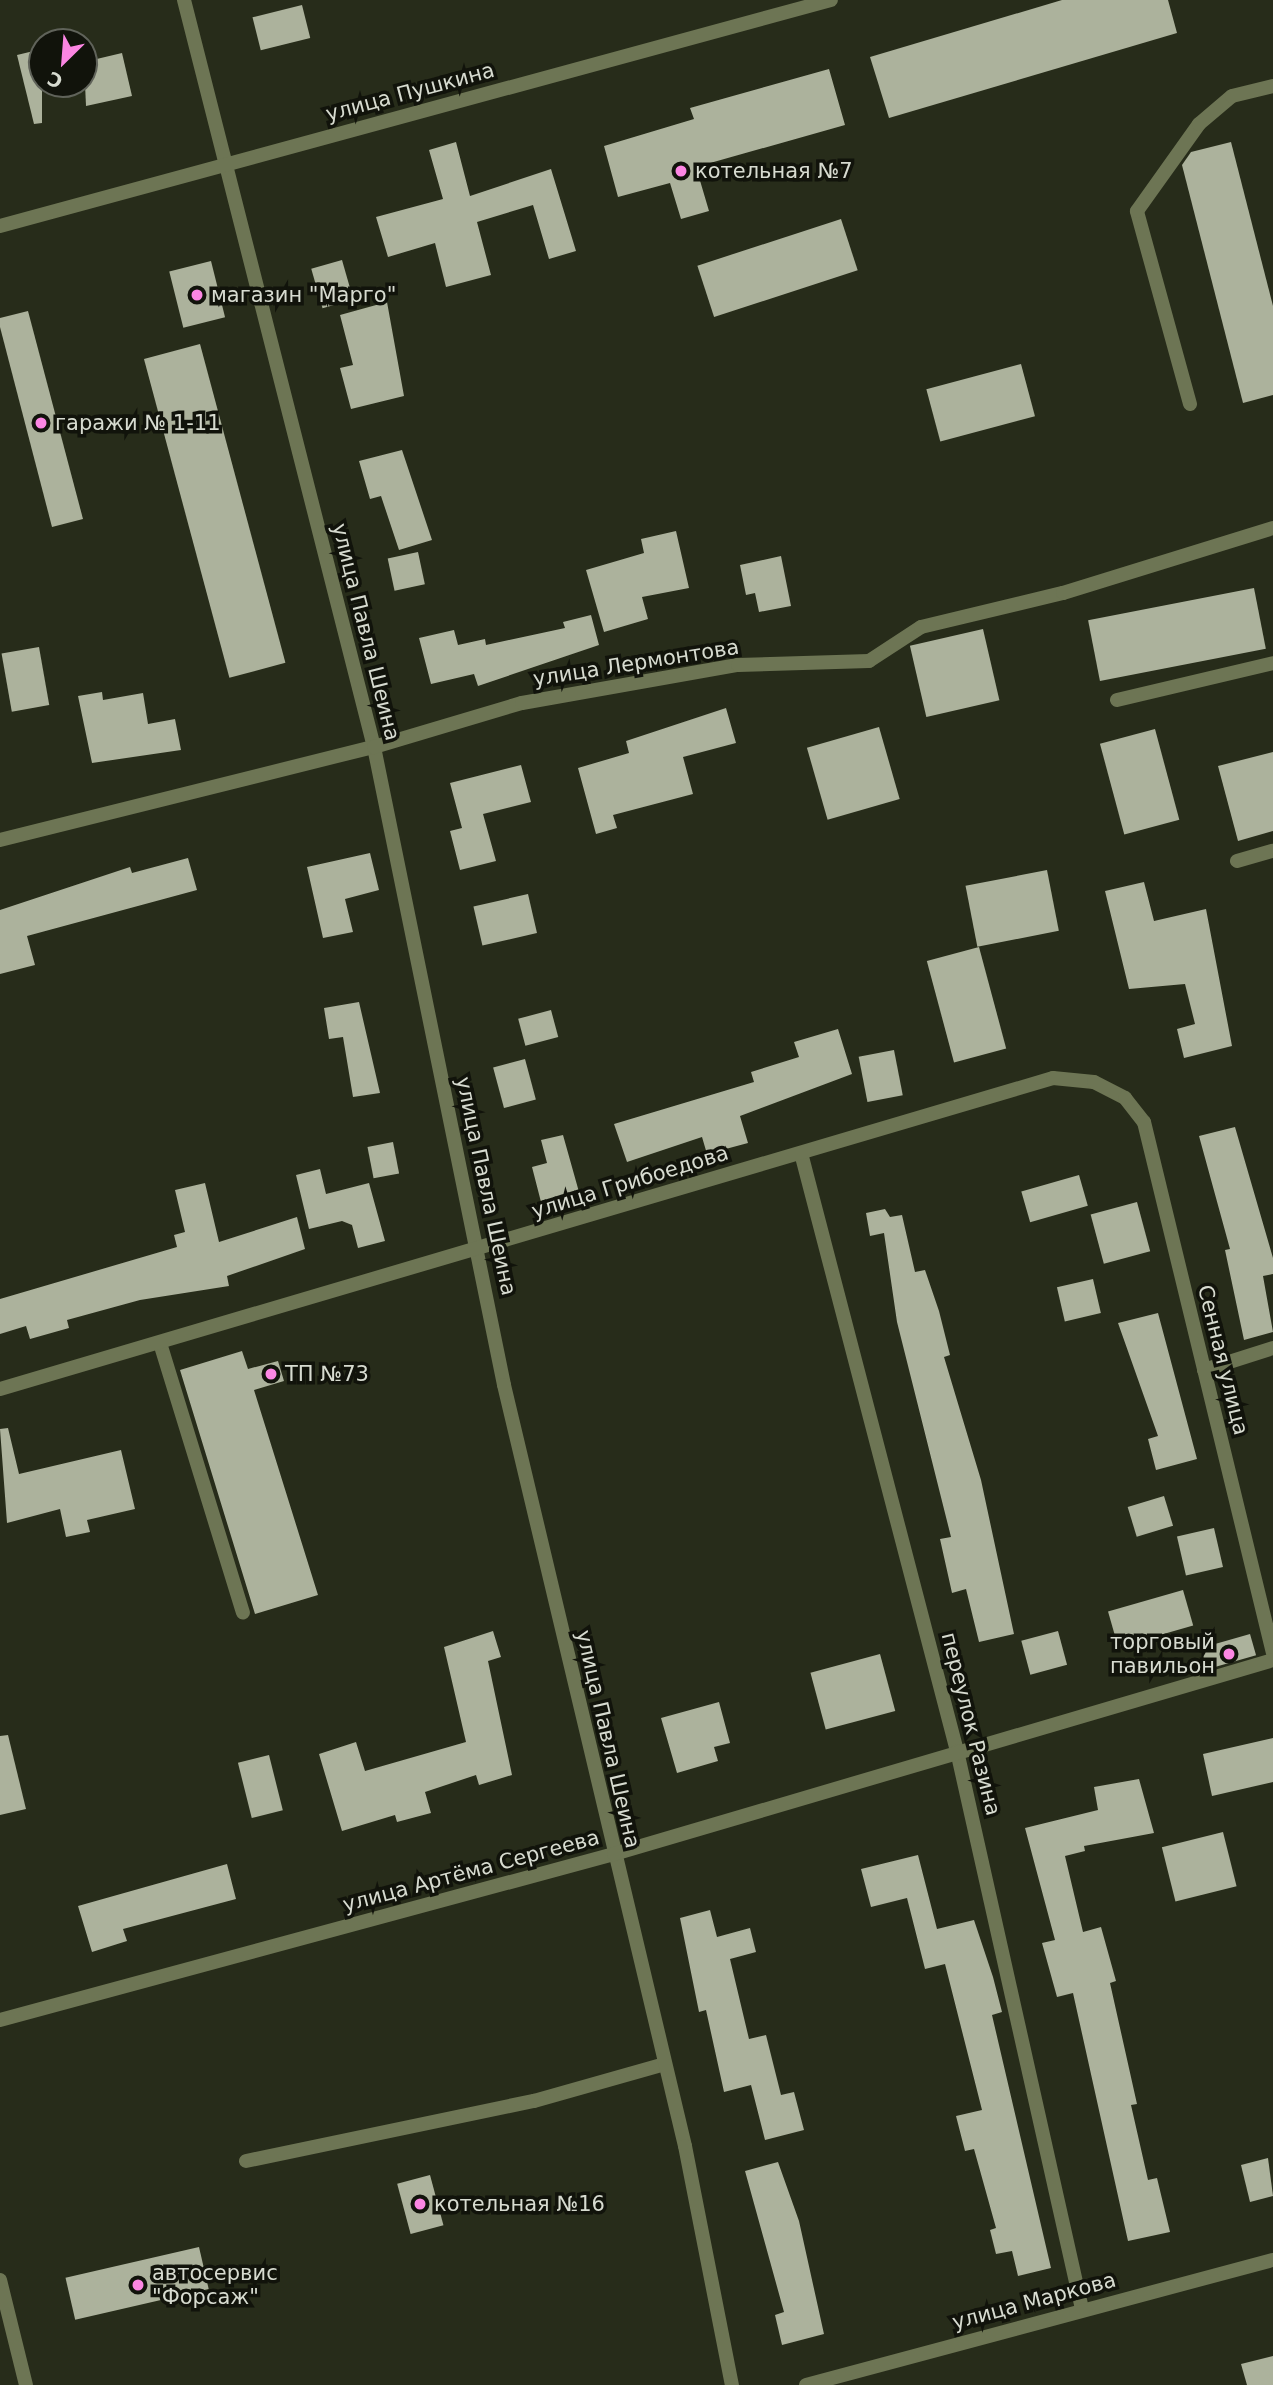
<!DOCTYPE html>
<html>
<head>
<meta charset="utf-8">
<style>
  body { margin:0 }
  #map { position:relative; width:1273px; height:2385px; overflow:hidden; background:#272c1a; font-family:"DejaVu Sans",sans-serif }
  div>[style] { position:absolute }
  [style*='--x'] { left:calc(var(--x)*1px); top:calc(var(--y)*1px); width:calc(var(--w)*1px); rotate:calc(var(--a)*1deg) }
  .building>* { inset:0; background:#acb29c; transform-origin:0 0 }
  .service>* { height:14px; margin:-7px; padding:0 7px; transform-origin:7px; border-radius:7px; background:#6d7554 }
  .minor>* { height:14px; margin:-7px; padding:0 7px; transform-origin:7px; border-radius:7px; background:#6d7554 }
  .tertiary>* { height:14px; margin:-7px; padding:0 7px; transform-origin:7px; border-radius:7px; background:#6d7554 }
  .dots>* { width:19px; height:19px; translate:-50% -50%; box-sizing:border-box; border:4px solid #11130b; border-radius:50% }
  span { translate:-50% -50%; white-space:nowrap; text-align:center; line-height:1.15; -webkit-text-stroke:7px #11130b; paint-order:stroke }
  .street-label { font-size:21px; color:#d7dbd0 }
  .poi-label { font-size:21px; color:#d7dbd0 }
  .left { translate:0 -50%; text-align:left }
  .right { translate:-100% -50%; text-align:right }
  .north { position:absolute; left:28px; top:28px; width:70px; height:70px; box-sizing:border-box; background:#11130b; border:2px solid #60635a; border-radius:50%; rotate:205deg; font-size:19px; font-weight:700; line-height:28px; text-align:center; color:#d7dbd0 }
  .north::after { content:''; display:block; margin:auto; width:24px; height:32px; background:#fc86e3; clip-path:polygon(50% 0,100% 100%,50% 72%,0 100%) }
</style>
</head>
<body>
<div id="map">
  <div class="building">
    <i style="clip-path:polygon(1062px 0,1168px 0,1177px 33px,889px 118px,870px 57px)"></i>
    <i style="left:302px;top:5px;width:34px;height:51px;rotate:76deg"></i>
    <i style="clip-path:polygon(42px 49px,42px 123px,34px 124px,17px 55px)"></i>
    <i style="clip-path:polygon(122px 53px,132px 96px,86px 106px,84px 62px)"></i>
    <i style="clip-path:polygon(829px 69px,845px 125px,696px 167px,709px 211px,681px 219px,670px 183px,618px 197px,604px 146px,694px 119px,690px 108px)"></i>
    <i style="clip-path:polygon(456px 142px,470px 196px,551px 169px,576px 251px,549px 259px,533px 205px,477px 222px,491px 275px,446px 287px,435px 243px,388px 257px,376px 217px,443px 199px,429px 150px)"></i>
    <i style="clip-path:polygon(1231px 142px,1273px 306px,1273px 395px,1243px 403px,1182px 165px,1191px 152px)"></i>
    <i style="left:841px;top:219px;width:54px;height:151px;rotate:72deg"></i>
    <i style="left:342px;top:260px;width:41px;height:32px;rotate:74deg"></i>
    <i style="left:211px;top:261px;width:58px;height:43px;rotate:76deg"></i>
    <i style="clip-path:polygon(387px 302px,404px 396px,351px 409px,340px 368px,353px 365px,340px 315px)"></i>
    <i style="clip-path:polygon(28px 311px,83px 519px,52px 527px,0 327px,0 318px)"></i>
    <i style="left:200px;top:344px;width:330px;height:58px;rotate:75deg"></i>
    <i style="left:1021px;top:364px;width:54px;height:98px;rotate:75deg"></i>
    <i style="clip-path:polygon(402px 450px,432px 540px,399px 550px,381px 496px,370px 499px,359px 461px)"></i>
    <i style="clip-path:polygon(676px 531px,689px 588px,642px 597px,648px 619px,604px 632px,586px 570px,644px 553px,641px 539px)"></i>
    <i style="left:418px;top:552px;width:33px;height:31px;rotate:78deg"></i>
    <i style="clip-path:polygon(781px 556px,791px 606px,759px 612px,755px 593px,746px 595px,740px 565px)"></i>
    <i style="left:1254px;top:588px;width:62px;height:169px;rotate:79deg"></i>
    <i style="clip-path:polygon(591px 615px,599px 645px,478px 686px,474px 674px,431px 684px,419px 638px,454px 630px,458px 645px,485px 639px,486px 645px,565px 628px,563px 622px)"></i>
    <i style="left:983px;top:629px;width:73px;height:75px;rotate:77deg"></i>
    <i style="left:39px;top:647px;width:59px;height:38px;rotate:80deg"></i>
    <i style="clip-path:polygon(102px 692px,103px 700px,143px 693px,148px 724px,175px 719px,181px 750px,92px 763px,78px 696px)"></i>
    <i style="clip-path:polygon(726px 708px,736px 743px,683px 757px,693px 794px,613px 815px,617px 828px,596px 834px,578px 768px,629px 753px,626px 741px)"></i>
    <i style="left:879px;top:727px;width:75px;height:75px;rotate:74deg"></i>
    <i style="left:1155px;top:729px;width:94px;height:57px;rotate:75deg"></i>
    <i style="clip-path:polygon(1273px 752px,1273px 831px,1238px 841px,1218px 766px)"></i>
    <i style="clip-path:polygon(521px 765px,531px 802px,483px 814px,496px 861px,460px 870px,450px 831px,462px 828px,450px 783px)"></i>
    <i style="clip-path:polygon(370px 853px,379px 890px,345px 899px,353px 932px,323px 938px,307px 867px)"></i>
    <i style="clip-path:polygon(188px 858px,197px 890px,27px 936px,35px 965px,0 974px,0 910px,130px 867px,132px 873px)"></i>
    <i style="left:1047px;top:870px;width:62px;height:83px;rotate:79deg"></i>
    <i style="clip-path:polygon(1144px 882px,1154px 921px,1206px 909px,1232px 1046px,1184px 1058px,1177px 1029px,1195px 1024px,1185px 984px,1129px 989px,1105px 891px)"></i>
    <i style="left:528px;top:894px;width:40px;height:56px;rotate:77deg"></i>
    <i style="left:979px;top:947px;width:105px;height:54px;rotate:75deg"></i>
    <i style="clip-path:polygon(359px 1002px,380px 1093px,353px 1097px,343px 1037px,329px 1039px,324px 1008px)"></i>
    <i style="left:551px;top:1010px;width:28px;height:34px;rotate:75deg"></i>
    <i style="clip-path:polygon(838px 1029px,852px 1074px,740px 1116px,748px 1143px,707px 1154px,702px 1137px,627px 1162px,614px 1124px,754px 1082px,751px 1072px,799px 1057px,794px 1042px)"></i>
    <i style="left:894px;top:1050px;width:46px;height:36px;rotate:79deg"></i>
    <i style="left:525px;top:1059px;width:42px;height:33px;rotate:75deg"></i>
    <i style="clip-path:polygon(1235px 1127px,1273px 1258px,1273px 1274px,1263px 1276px,1273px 1332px,1244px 1340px,1225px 1250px,1230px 1249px,1199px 1136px)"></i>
    <i style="clip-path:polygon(563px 1135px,579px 1192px,541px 1202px,532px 1167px,547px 1163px,541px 1140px)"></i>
    <i style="left:393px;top:1142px;width:32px;height:26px;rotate:79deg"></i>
    <i style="clip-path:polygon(320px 1169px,326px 1194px,369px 1183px,385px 1241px,358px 1248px,352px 1225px,342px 1221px,309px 1229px,296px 1175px)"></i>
    <i style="left:1079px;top:1175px;width:32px;height:60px;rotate:74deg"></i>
    <i style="clip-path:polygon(205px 1183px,219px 1242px,297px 1217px,305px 1249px,227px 1276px,229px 1286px,140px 1300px,67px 1320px,69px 1328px,30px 1339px,26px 1326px,0 1334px,0 1299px,177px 1247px,174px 1235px,185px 1232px,175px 1190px)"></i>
    <i style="left:1137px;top:1202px;width:51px;height:48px;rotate:75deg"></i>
    <i style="clip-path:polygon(885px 1209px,890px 1217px,902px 1215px,915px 1272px,925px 1270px,939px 1311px,950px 1355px,944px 1357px,981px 1480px,1014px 1634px,979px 1642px,966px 1589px,952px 1593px,940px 1539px,951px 1537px,897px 1322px,884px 1233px,870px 1236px,866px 1213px)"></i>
    <i style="left:1093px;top:1279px;width:35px;height:37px;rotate:77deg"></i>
    <i style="clip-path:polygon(1158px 1313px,1197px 1459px,1156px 1470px,1148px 1439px,1158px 1436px,1118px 1323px)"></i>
    <i style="clip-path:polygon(242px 1351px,248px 1369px,278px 1361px,284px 1381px,254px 1390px,318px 1595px,255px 1614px,180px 1370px)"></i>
    <i style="clip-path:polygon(8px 1428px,19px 1474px,121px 1450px,135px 1509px,87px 1520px,90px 1532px,66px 1537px,60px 1509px,7px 1523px,0 1429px)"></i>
    <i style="left:1164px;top:1496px;width:31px;height:38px;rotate:73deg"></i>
    <i style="left:1214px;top:1528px;width:40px;height:38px;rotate:77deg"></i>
    <i style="left:1183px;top:1590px;width:37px;height:78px;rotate:74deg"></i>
    <i style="clip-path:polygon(493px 1631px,501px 1657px,488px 1661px,512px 1775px,479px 1785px,476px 1775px,425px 1792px,431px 1813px,397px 1822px,395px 1815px,342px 1831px,319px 1754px,356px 1742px,365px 1771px,466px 1742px,444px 1647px)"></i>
    <i style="left:1058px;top:1631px;width:35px;height:38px;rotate:75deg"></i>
    <i style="left:1250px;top:1634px;width:22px;height:51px;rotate:74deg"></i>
    <i style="left:880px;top:1654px;width:59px;height:72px;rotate:75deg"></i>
    <i style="clip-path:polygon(719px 1702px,730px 1743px,714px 1747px,718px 1761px,677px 1773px,661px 1718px)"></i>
    <i style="clip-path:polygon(8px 1735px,26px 1809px,0 1815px,0 1736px)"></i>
    <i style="clip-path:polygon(1273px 1738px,1273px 1782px,1212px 1796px,1203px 1754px)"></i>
    <i style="left:269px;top:1755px;width:57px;height:32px;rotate:76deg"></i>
    <i style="clip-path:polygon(1139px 1779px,1154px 1833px,1084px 1846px,1085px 1851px,1065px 1856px,1083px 1932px,1101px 1927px,1116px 1981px,1110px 1983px,1137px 2104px,1131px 2105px,1148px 2180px,1157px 2178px,1170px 2232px,1128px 2241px,1073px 1993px,1057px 1997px,1042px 1943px,1055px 1940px,1025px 1828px,1098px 1810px,1094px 1787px)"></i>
    <i style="left:1223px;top:1832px;width:56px;height:63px;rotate:76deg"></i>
    <i style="clip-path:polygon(918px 1855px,937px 1929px,974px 1920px,993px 1977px,1002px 2012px,992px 2015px,1051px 2268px,1018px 2276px,1012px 2251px,996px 2254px,990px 2230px,996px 2228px,974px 2149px,965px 2151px,956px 2116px,982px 2110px,945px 1964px,925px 1969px,907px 1898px,871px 1907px,861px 1869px)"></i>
    <i style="clip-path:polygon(227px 1864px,236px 1899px,123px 1929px,127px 1941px,92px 1952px,78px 1906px)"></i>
    <i style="clip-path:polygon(710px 1910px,717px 1937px,750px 1928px,756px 1952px,730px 1959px,749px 2039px,766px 2035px,781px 2095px,794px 2092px,804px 2130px,765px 2140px,751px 2085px,724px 2092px,706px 2010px,699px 2012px,680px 1918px)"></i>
    <i style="clip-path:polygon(1268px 2158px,1273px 2196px,1250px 2202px,1241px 2165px)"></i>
    <i style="clip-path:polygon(778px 2162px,799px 2221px,824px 2334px,782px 2345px,775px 2315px,784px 2312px,745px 2171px)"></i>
    <i style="left:430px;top:2175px;width:52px;height:34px;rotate:75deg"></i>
    <i style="left:199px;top:2247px;width:43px;height:137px;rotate:77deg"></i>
    <i style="clip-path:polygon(1273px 2356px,1273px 2385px,1247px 2385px,1241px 2364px)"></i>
  </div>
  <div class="service">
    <i style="--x:1190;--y:404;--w:200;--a:-105.4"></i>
    <i style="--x:1137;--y:211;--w:107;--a:-54.5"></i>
    <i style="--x:1199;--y:124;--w:43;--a:-40.3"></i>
    <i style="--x:1232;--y:96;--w:42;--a:-13.7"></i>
    <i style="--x:1117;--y:700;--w:160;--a:-13.3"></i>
    <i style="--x:1237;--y:861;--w:37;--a:-16"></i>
    <i style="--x:160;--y:1343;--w:282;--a:72.9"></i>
    <i style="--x:246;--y:2161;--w:294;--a:-11.8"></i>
    <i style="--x:534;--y:2101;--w:136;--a:-15.8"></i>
  </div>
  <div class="minor">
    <i style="--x:184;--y:0;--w:771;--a:75.73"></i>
    <i style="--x:374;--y:747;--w:651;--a:78.48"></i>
    <i style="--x:504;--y:1385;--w:782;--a:76.62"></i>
    <i style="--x:685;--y:2146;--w:244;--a:78.9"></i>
    <i style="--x:0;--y:840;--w:385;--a:-14"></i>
    <i style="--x:374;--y:747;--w:154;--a:-16.6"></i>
    <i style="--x:522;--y:703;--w:219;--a:-10"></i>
    <i style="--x:738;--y:665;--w:131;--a:-1.7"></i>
    <i style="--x:869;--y:661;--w:62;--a:-33.2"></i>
    <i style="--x:921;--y:627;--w:146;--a:-13.5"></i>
    <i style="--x:1063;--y:593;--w:220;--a:-17.2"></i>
    <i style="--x:801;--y:1153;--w:618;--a:75.38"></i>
    <i style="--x:957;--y:1751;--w:572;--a:77.37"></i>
    <i style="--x:1204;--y:1370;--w:72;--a:-17.7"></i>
    <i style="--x:0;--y:1389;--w:1098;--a:-16.45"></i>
    <i style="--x:1053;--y:1078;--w:41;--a:5.6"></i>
    <i style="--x:1094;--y:1082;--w:35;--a:27"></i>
    <i style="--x:1125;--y:1098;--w:31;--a:52"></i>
    <i style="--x:1144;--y:1122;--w:546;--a:76.35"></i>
    <i style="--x:0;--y:2020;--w:636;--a:-15.13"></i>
    <i style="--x:614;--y:1854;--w:687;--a:-16.4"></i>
    <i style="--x:0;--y:2280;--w:108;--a:76.1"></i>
    <i style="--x:806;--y:2385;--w:483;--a:-15"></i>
  </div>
  <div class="tertiary">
    <i style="--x:0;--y:226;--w:861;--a:-15.21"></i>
  </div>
  <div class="dots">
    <i style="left:681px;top:171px;background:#fc86e3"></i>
    <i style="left:197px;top:295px;background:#fc86e3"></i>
    <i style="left:41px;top:423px;background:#fc86e3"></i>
    <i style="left:271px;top:1374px;background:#fc86e3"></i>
    <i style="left:1229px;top:1654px;background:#fc86e3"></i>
    <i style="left:420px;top:2204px;background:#fc86e3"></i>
    <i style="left:138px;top:2285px;background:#fc86e3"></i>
  </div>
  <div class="street-label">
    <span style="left:410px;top:92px;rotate:-15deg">улица Пушкина</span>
    <span style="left:366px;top:632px;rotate:76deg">улица Павла Шеина</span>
    <span style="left:636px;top:663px;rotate:-9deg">улица Лермонтова</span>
    <span style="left:630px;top:1182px;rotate:-17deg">улица Грибоедова</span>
    <span style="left:486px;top:1186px;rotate:78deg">улица Павла Шеина</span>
    <span style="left:1223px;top:1360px;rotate:76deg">Сенная улица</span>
    <span style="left:971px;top:1724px;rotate:76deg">переулок Разина</span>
    <span style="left:608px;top:1739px;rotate:77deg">улица Павла Шеина</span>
    <span style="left:471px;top:1871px;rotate:-15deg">улица Артёма Сергеева</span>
    <span style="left:1034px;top:2301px;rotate:-15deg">улица Маркова</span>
  </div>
  <div class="poi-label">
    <span class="left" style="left:695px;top:171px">котельная №7</span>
    <span class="left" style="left:211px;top:295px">магазин "Марго"</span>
    <span class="left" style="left:55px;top:423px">гаражи № 1-11</span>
    <span class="left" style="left:285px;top:1374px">ТП №73</span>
    <span class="right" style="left:1215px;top:1654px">торговый<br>павильон</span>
    <span class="left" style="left:434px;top:2204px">котельная №16</span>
    <span class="left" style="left:152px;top:2285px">автосервис<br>"Форсаж"</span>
  </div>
  <div class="north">С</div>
</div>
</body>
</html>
